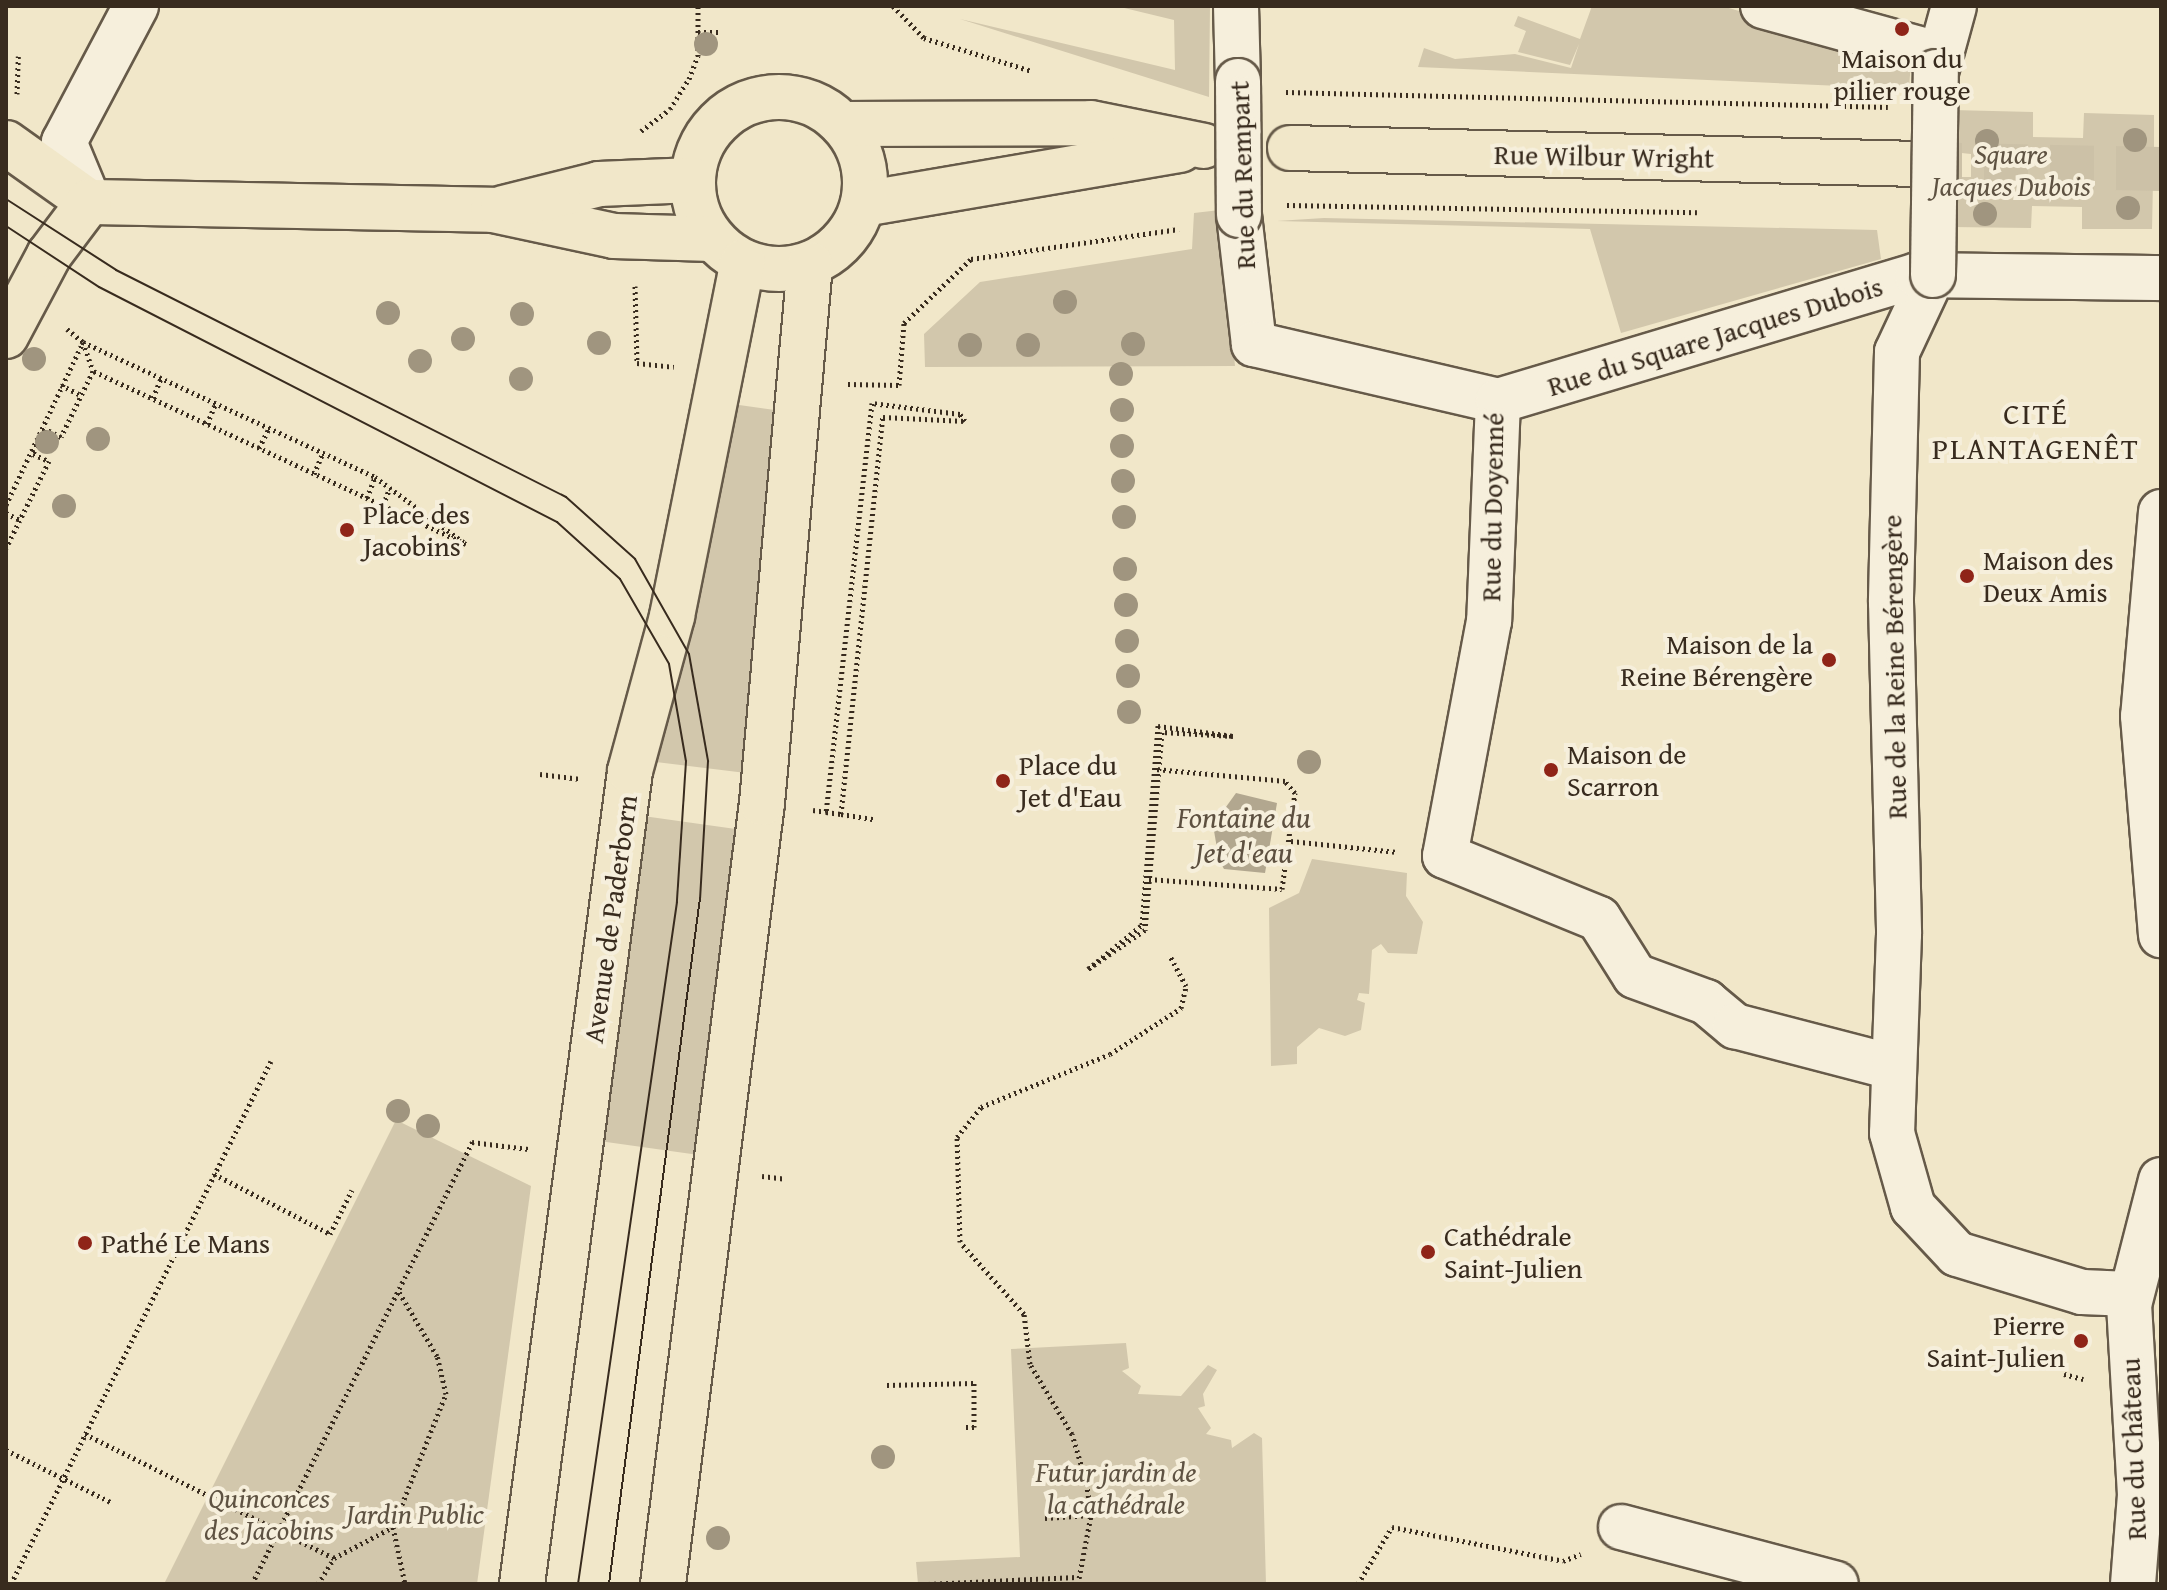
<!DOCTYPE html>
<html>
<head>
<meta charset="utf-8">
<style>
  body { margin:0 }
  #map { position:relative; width:2167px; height:1590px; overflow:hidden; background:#f1e7c9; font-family:"Gentium Book Plus",serif }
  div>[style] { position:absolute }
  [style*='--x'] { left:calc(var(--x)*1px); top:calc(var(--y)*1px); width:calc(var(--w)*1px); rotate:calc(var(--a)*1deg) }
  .green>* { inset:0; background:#d2c7ac; transform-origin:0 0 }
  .water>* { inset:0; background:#b2a78f }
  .major-tunnel>* { height:44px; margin-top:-22px; transform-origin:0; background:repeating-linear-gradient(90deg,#ccc1a7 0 44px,transparent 0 66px) }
  .path>* { height:5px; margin-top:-2.5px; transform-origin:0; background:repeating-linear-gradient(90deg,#382b1e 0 2px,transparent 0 6px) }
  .roads { filter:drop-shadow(2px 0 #665a49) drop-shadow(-2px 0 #665a49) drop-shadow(0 2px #665a49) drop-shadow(0 -2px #665a49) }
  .minor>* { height:44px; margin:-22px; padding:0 22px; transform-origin:22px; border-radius:22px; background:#f6efdc }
  .major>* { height:44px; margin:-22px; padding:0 22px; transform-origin:22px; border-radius:22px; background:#f1e7c9 }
  .major>.ring { margin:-22px; padding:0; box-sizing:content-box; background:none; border:44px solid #f1e7c9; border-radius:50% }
  .tram>* { height:2px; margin:-1px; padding:0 1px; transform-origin:1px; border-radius:1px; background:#382b1e }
  .bridges { filter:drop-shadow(2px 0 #665a49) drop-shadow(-2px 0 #665a49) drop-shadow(0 2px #665a49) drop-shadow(0 -2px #665a49) }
  .minor-bridge>* { height:44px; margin:-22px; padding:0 22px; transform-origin:22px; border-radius:22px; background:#f6efdc }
  .trees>* { width:24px; height:24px; margin:-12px; border-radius:50%; background:#a0957f }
  .dots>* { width:22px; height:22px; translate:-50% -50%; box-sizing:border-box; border:4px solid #f6efdc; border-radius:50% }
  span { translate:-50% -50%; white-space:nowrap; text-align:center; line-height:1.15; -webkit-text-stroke:8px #f6efdc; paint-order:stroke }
  .poi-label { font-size:28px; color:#382b1e }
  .left { translate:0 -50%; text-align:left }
  .right { translate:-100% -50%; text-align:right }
  .park-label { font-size:28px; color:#5e5242; font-style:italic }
  .street-label { font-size:28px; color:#382b1e }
  .neighbourhood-label { font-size:30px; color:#382b1e; letter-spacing:2px }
  .water-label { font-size:30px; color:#5d5040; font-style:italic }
  .frame { position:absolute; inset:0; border:8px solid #382b1e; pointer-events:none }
</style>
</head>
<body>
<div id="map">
  <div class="green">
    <i style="clip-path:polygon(1116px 6px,1210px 6px,1209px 97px,960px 19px,1175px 70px,1174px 20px)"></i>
    <i style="clip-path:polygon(1592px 6px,1722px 6px,1911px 61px,1909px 89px,1418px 67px,1424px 48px,1455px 59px,1515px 54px,1571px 68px,1579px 44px,1570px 65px,1518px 52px,1526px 31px,1514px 26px,1518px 16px,1580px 39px)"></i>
    <i style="clip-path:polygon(1952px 110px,2033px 112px,2033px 137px,2083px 138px,2084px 113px,2154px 115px,2154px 157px,2137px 157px,2136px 181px,2153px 182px,2152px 229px,2082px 229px,2082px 207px,2032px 206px,2031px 228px,1952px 227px,1953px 177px,1971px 177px,1971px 154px,1952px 152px)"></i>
    <i style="clip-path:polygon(1220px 210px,1235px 366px,925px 367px,924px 334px,980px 282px,1192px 249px,1194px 213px)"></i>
    <i style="clip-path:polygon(1324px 218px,1877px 230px,1881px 259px,1621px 333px,1590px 229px,1277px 221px)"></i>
    <i style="clip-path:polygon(732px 404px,775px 410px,746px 773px,656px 762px)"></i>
    <i style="left:636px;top:815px;width:106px;height:328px;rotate:8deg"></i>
    <i style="clip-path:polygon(1312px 859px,1407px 873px,1406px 896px,1423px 922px,1417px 954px,1388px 953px,1381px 944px,1372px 950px,1369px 994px,1359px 993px,1357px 1000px,1365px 1003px,1361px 1030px,1345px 1036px,1319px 1028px,1297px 1047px,1297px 1064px,1271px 1066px,1269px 908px,1299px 893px)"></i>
    <i style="clip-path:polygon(396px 1120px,531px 1186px,477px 1584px,164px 1584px)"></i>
    <i style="clip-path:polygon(1126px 1343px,1129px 1368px,1122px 1371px,1141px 1386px,1138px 1394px,1181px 1396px,1208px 1365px,1217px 1370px,1203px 1394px,1205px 1406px,1198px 1408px,1211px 1428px,1206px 1434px,1231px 1440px,1232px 1448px,1254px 1433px,1262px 1438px,1266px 1584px,918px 1584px,916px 1562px,1020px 1557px,1011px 1349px)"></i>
  </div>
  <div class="water">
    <i style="clip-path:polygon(1236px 793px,1277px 803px,1265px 873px,1224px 869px,1219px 860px,1213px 825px)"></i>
  </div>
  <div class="major-tunnel">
    <i style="--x:1918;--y:164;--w:243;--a:1.2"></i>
  </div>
  <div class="path">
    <i style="--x:893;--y:6;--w:45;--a:45.9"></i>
    <i style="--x:924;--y:38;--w:113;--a:17"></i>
    <i style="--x:698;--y:32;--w:21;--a:0"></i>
    <i style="--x:1286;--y:92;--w:602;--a:1.43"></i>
    <i style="--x:17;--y:94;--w:38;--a:-88"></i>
    <i style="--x:641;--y:131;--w:36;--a:-37"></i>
    <i style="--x:670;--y:109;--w:36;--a:-58"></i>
    <i style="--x:689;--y:79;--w:25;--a:-69"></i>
    <i style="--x:698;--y:56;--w:50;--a:-90"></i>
    <i style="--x:1287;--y:205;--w:410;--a:1"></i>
    <i style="--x:635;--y:286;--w:77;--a:88.5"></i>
    <i style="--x:637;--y:363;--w:37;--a:6"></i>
    <i style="--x:67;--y:329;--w:21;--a:39"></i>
    <i style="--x:83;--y:342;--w:31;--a:71"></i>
    <i style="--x:848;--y:384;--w:51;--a:1.1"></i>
    <i style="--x:899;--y:385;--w:62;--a:-85.4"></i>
    <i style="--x:904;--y:323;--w:93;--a:-43.7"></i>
    <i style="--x:971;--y:259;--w:210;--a:-8.2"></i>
    <i style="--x:61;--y:385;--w:22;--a:27"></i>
    <i style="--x:153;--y:398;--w:22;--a:-68"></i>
    <i style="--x:207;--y:424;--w:23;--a:-67"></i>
    <i style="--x:259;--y:448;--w:22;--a:-63"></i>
    <i style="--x:314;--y:474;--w:23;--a:-67"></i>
    <i style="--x:367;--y:498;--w:22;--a:-69"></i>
    <i style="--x:6;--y:505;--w:180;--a:-64.7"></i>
    <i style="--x:83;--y:342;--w:322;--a:24.8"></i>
    <i style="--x:375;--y:477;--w:113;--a:36.4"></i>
    <i style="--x:466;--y:544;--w:411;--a:-155.1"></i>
    <i style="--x:93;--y:371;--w:73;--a:115.9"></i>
    <i style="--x:61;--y:437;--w:18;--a:-153"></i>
    <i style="--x:45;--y:429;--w:28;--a:116"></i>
    <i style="--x:33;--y:454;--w:17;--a:24"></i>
    <i style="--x:49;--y:461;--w:97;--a:116.3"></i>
    <i style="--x:383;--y:505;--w:18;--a:-68"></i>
    <i style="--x:6;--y:513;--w:16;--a:27"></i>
    <i style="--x:1158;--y:726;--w:76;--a:7.6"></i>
    <i style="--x:1233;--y:736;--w:71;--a:-176.8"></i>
    <i style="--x:1162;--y:732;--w:199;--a:94.9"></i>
    <i style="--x:1145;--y:930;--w:69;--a:145.6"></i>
    <i style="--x:1088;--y:969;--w:70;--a:-39.2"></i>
    <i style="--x:1142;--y:925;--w:200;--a:-85.4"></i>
    <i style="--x:540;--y:774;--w:39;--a:7"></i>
    <i style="--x:813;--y:810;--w:13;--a:9"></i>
    <i style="--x:826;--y:812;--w:15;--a:8"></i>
    <i style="--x:841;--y:814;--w:399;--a:-84"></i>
    <i style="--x:883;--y:417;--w:82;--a:2.8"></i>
    <i style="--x:965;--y:421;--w:9;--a:-126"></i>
    <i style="--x:960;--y:414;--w:89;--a:-172.9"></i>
    <i style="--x:872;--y:403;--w:412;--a:96.4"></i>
    <i style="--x:841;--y:814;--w:33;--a:9"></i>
    <i style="--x:1291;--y:841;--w:107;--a:5.9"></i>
    <i style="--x:1149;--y:879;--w:133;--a:4.3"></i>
    <i style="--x:1282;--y:889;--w:97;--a:-82.3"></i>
    <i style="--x:1295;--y:793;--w:16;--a:-130"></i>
    <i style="--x:1285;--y:781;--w:130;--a:-174.7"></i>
    <i style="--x:214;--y:1174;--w:131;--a:27.3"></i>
    <i style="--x:330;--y:1234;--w:49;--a:-63.4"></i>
    <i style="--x:762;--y:1176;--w:23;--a:7"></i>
    <i style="--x:2064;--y:1374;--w:20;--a:15"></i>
    <i style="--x:887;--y:1385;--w:87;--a:-1.3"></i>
    <i style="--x:974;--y:1383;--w:44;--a:90"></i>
    <i style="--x:974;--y:1427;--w:12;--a:180"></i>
    <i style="--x:85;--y:1434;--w:278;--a:26.5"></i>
    <i style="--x:6;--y:1450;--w:119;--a:26.4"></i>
    <i style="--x:1045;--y:1518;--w:46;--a:-3.7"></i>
    <i style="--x:393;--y:1527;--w:58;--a:78.1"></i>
    <i style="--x:11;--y:1584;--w:584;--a:-63.57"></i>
    <i style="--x:252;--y:1584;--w:494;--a:-63.5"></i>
    <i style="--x:472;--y:1142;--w:57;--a:7"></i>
    <i style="--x:318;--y:1584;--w:31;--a:-58"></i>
    <i style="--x:334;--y:1558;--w:67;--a:-27.7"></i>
    <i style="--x:393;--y:1527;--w:143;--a:-68.3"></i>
    <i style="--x:446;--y:1394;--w:39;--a:-103"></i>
    <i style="--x:437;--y:1356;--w:77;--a:-120.6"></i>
    <i style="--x:928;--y:1584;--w:149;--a:-2.7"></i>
    <i style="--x:1078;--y:1584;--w:70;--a:-79.3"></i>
    <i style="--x:1091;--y:1515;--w:34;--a:-98"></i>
    <i style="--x:1086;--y:1481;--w:49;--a:-106.6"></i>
    <i style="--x:1072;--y:1434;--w:82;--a:-121"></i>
    <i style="--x:1030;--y:1364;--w:50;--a:-96.8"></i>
    <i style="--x:1024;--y:1314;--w:96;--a:-131.6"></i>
    <i style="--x:960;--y:1242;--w:105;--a:-91.6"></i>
    <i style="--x:957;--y:1137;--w:38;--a:-51"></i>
    <i style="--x:981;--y:1107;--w:139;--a:-22.3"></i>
    <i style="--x:1110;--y:1054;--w:85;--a:-32.9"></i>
    <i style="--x:1181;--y:1008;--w:23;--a:-77"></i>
    <i style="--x:1186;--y:986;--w:34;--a:-118"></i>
    <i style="--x:1358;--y:1584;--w:66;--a:-59.2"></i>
    <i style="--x:1392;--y:1527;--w:174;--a:11.2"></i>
    <i style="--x:1563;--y:1561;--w:19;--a:-21"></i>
  </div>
  <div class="roads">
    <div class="minor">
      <i style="--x:1236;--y:6;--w:75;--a:88.5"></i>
      <i style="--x:1763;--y:6;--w:180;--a:15.4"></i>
      <i style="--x:1936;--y:72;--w:68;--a:-74.7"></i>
      <i style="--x:89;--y:202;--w:65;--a:-112.6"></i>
      <i style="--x:64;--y:142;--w:154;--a:-62.1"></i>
      <i style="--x:1239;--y:215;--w:130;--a:83.4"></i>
      <i style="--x:1254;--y:344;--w:251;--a:13.1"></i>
      <i style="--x:1498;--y:401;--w:220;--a:92.3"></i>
      <i style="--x:1489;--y:621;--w:239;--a:100.6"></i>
      <i style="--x:1445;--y:856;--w:166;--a:22.2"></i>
      <i style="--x:1599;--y:919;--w:67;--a:57.7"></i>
      <i style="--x:1635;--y:976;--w:76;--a:20.1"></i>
      <i style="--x:1706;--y:1002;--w:38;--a:40"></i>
      <i style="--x:1735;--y:1026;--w:162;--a:14.6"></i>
      <i style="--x:1933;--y:275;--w:85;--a:115.1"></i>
      <i style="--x:1897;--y:352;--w:250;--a:91.4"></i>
      <i style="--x:1891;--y:602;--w:332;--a:88.6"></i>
      <i style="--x:1899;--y:934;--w:199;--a:92"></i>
      <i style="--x:1892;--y:1133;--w:77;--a:74.2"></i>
      <i style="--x:1913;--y:1207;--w:64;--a:46.9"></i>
      <i style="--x:1957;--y:1254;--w:131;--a:16.9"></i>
      <i style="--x:2082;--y:1292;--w:48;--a:2.4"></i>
      <i style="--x:1498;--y:401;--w:438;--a:-16.7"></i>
      <i style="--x:1917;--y:275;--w:244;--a:0.7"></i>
      <i style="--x:2161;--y:512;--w:205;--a:95"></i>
      <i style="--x:2143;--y:716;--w:220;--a:85.3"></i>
      <i style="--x:1621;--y:1527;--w:222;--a:14.8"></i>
      <i style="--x:2133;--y:1584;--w:89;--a:-85.5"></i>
      <i style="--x:2140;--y:1495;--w:190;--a:-93.3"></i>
      <i style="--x:2129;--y:1305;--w:129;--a:-75.6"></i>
    </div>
    <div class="major">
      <i class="ring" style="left:693px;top:97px;width:128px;height:128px"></i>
      <i style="--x:842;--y:124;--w:249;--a:-0.2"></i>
      <i style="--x:1091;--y:123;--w:115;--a:11.5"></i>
      <i style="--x:6;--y:143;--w:102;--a:35.4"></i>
      <i style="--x:1290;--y:148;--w:628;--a:1.46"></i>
      <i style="--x:89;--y:202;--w:404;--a:1.1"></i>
      <i style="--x:493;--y:210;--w:124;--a:12.1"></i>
      <i style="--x:614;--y:236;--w:98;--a:1.8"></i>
      <i style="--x:863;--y:204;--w:322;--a:-9.7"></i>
      <i style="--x:503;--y:208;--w:99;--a:-14"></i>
      <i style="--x:599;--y:184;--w:94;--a:-2.4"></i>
      <i style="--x:6;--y:336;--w:92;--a:-62"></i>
      <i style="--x:49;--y:255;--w:66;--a:-53"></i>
      <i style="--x:522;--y:1584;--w:820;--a:-82.43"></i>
      <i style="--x:630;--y:771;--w:161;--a:-74.8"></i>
      <i style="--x:672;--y:616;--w:361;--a:-78.7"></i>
      <i style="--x:663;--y:1584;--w:787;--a:-82.78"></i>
      <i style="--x:762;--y:803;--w:541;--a:-84.91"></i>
    </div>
  </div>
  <div class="tram">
    <i style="--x:6;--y:199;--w:131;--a:32.8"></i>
    <i style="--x:116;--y:270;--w:504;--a:26.77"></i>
    <i style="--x:566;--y:497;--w:93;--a:41.9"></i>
    <i style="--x:635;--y:559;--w:109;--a:60.4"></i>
    <i style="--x:689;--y:654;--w:109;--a:79.9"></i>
    <i style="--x:708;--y:761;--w:137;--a:93.3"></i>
    <i style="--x:700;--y:898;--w:692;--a:97.56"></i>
    <i style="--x:6;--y:226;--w:111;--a:33.3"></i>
    <i style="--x:99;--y:287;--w:515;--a:27.16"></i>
    <i style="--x:557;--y:522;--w:85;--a:42.1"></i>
    <i style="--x:620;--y:579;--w:98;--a:60"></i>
    <i style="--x:669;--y:664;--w:98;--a:80.1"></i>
    <i style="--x:686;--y:761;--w:141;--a:93.7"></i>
    <i style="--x:677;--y:902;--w:689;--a:98.26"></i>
  </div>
  <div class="bridges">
    <div class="minor-bridge">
      <i style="--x:1238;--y:81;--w:134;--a:89.6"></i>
      <i style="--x:1933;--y:275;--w:203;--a:-89.2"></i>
    </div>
  </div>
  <div class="trees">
    <i style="left:706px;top:44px"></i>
    <i style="left:2135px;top:140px"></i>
    <i style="left:1987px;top:141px"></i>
    <i style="left:2128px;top:208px"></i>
    <i style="left:1985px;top:214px"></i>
    <i style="left:1065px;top:302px"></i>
    <i style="left:388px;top:313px"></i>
    <i style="left:522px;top:314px"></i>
    <i style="left:463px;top:339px"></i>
    <i style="left:599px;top:343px"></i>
    <i style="left:1133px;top:344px"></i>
    <i style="left:970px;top:345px"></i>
    <i style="left:1028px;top:345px"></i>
    <i style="left:34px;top:359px"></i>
    <i style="left:420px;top:361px"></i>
    <i style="left:1121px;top:374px"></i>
    <i style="left:521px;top:379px"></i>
    <i style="left:1122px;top:410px"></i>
    <i style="left:98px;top:439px"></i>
    <i style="left:47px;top:442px"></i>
    <i style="left:1122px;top:446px"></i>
    <i style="left:1123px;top:481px"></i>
    <i style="left:64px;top:506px"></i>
    <i style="left:1124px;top:517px"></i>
    <i style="left:1125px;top:569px"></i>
    <i style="left:1126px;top:605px"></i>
    <i style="left:1127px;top:641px"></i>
    <i style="left:1128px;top:676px"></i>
    <i style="left:1129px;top:712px"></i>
    <i style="left:1309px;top:762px"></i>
    <i style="left:398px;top:1111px"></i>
    <i style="left:428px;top:1126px"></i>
    <i style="left:883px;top:1457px"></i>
    <i style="left:718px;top:1538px"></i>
  </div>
  <div class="dots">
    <i style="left:1902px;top:29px;background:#8f2418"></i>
    <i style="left:347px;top:530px;background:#8f2418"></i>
    <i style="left:1967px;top:576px;background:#8f2418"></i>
    <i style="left:1829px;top:660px;background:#8f2418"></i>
    <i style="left:1551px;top:770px;background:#8f2418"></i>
    <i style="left:1003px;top:781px;background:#8f2418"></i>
    <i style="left:85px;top:1243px;background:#8f2418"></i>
    <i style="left:1428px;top:1252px;background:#8f2418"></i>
    <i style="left:2081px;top:1341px;background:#8f2418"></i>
  </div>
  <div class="poi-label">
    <span style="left:1902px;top:74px">Maison du<br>pilier rouge</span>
    <span class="left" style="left:363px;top:530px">Place des<br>Jacobins</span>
    <span class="left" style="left:1983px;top:576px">Maison des<br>Deux Amis</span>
    <span class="right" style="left:1813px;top:660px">Maison de la<br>Reine Bérengère</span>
    <span class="left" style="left:1567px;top:770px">Maison de<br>Scarron</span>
    <span class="left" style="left:1019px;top:781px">Place du<br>Jet d'Eau</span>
    <span class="left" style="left:1444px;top:1252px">Cathédrale<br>Saint-Julien</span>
    <span class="left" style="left:101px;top:1243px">Pathé Le Mans</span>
    <span class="right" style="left:2065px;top:1341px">Pierre<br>Saint-Julien</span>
  </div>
  <div class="park-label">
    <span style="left:2011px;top:170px">Square<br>Jacques Dubois</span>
    <span style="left:1116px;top:1488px">Futur jardin de<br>la cathédrale</span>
    <span style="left:269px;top:1514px">Quinconces<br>des Jacobins</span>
    <span style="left:415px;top:1514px">Jardin Public</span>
  </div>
  <div class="street-label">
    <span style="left:1604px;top:156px;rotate:1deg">Rue Wilbur Wright</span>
    <span style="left:1242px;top:175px;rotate:-92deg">Rue du Rempart</span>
    <span style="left:1715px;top:336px;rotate:-17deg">Rue du Square Jacques Dubois</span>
    <span style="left:1492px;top:507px;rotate:-89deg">Rue du Doyenné</span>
    <span style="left:1894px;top:667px;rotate:-91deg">Rue de la Reine Bérengère</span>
    <span style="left:610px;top:919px;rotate:-82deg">Avenue de Paderborn</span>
    <span style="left:2133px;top:1449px;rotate:-92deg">Rue du Château</span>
  </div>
  <div class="neighbourhood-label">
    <span style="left:2036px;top:430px">CITÉ<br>PLANTAGENÊT</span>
  </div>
  <div class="water-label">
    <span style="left:1244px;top:834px">Fontaine du<br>Jet d'eau</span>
  </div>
  <div class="frame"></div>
</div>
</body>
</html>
